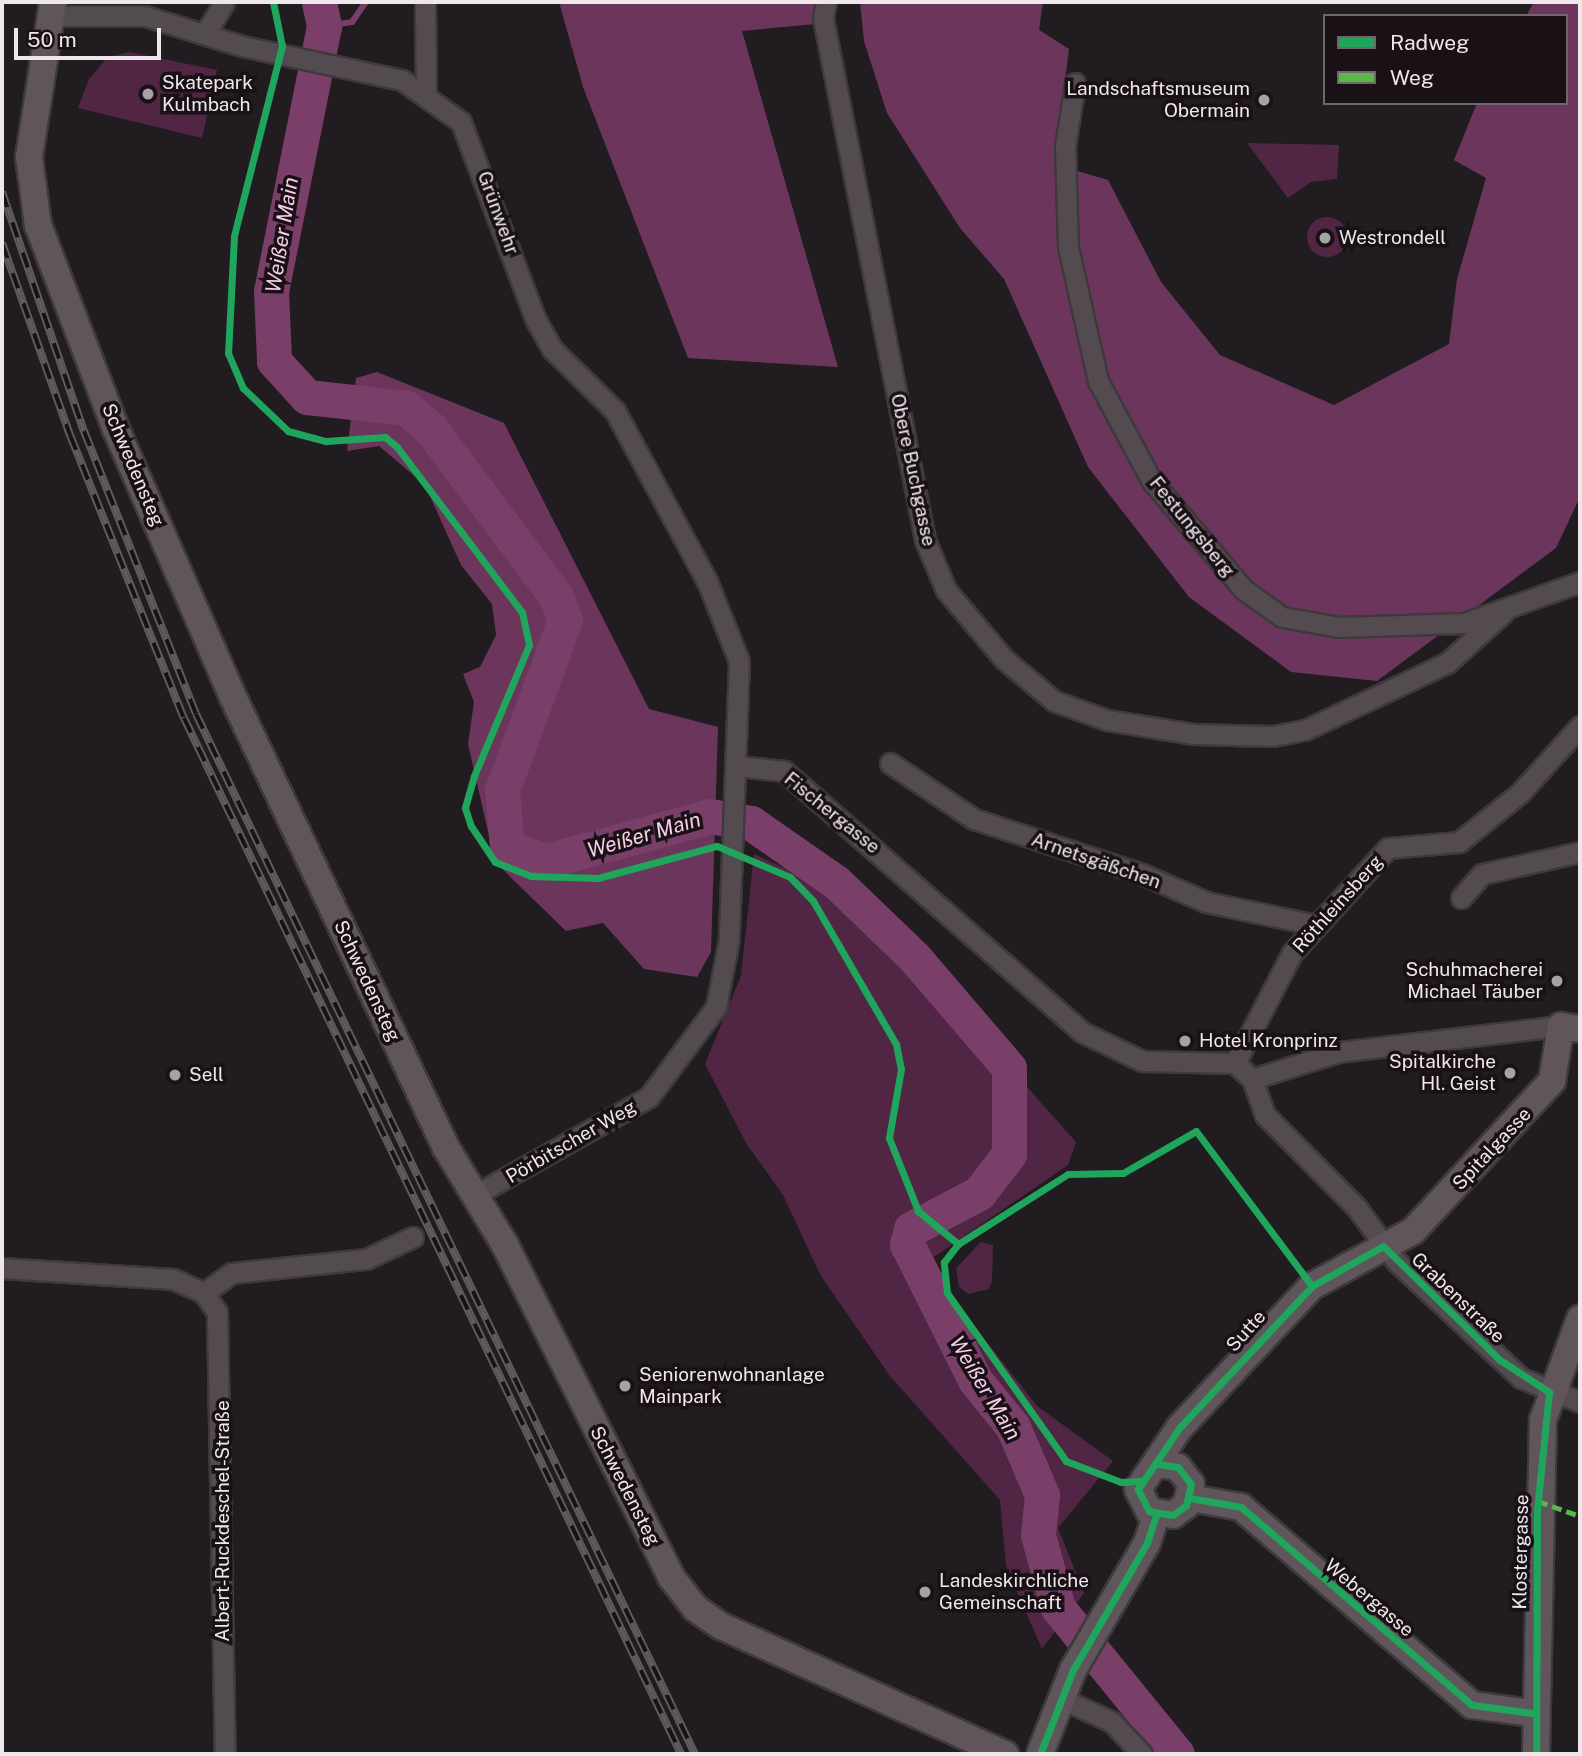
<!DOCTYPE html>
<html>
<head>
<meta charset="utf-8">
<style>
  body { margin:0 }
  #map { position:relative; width:1582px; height:1756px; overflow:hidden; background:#211c1f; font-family:"Public Sans",sans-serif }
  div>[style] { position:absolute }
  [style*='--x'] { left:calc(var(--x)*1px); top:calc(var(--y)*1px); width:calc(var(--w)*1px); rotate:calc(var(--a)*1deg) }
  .green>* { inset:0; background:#512644 }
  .round { border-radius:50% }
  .forest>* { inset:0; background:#6c365c }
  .stream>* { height:6px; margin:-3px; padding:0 3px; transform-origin:3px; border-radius:3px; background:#7a3f68 }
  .river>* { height:35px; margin:-17.5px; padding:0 17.5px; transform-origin:17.5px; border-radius:17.5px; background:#7a3f68 }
  .roads { filter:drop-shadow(2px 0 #3d393c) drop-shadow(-2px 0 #3d393c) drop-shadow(0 2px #3d393c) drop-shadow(0 -2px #3d393c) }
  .street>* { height:19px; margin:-9.5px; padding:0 9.5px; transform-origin:9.5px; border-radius:9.5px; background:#544b51 }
  .secondary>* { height:26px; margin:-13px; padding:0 13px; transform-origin:13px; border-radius:13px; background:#61555c }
  .rail>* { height:8px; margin-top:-4px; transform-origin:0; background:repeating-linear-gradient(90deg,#1a1117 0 16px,#60595e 0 32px); box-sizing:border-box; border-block:2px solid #60595e }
  .quiet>* { height:5px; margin-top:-2.5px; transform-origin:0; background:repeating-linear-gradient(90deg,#58b947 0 10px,transparent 0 15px) }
  .cycleway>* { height:7px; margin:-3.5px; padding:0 3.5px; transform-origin:3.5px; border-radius:3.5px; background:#20a55d }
  .dots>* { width:19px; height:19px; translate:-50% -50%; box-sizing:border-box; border:4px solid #1a1117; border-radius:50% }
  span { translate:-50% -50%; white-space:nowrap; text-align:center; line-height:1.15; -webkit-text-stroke:7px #1a1117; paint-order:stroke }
  .poi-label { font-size:19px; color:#eee8ec }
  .left { translate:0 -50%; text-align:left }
  .right { translate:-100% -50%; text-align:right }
  .street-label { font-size:19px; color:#eee8ec }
  .water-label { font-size:21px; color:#f5cee7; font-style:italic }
  .frame { position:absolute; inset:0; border:4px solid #eee8ec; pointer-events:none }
  .legend { position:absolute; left:1323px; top:14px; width:245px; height:91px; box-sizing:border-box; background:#1a1117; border:2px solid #6f676c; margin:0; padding:9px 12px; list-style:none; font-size:21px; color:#eee8ec }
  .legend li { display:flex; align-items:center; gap:14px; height:35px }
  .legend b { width:35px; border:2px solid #6f676c }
  .scale { position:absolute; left:14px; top:28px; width:147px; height:32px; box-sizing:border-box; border:4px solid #eee8ec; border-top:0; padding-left:9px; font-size:21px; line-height:24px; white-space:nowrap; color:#eee8ec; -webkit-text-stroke:5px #1a1117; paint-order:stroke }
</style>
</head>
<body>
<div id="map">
  <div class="green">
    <i style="clip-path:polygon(129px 52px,217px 70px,202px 138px,78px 108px,89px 79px,108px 57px)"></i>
    <i style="clip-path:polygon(1247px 143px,1339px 145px,1337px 179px,1311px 182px,1288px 198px)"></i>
    <i class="round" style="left:1307px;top:217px;width:40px;height:40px"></i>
    <i style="clip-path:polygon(754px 854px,822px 885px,881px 936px,951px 1002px,1076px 1142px,1068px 1165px,925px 1263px,1037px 1406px,1113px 1461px,1058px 1528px,1084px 1593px,1042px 1649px,1006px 1566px,1000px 1500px,890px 1376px,821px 1276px,783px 1195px,746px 1143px,705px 1064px,741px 976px)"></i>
    <i style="clip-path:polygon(981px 1242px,993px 1245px,992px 1281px,989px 1289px,968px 1294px,959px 1287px,956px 1268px)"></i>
  </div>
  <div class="forest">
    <i style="clip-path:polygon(559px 2px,818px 2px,815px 24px,742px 31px,838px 367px,688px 358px,583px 87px)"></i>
    <i style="clip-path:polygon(860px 2px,1043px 2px,1039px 30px,1069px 49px,1054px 164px,1108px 180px,1161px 282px,1220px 355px,1334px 405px,1449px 344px,1457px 279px,1486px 178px,1454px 160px,1477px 103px,1566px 103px,1566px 16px,1526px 16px,1534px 2px,1580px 2px,1580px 497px,1556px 548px,1377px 681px,1291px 672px,1189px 597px,1088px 467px,1004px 279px,960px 228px,887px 113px,864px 41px)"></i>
    <i style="clip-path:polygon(377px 372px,504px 423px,649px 709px,718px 727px,711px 952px,697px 977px,644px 969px,603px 923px,566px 931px,495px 862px,468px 744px,474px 702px,463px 674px,480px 667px,496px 635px,492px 604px,461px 565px,425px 485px,379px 446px,347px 451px,356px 378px)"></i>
  </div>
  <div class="stream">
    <i style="--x:324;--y:26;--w:28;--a:-8"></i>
    <i style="--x:352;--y:22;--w:24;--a:-55"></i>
  </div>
  <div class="river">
    <i style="--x:319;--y:2;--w:25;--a:78"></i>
    <i style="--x:324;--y:26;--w:270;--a:101.3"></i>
    <i style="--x:271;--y:291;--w:70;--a:87.5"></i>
    <i style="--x:274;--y:361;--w:49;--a:47.5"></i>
    <i style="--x:307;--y:397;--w:100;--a:6.3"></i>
    <i style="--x:406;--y:408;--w:33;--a:40"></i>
    <i style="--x:431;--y:429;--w:211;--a:53.3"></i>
    <i style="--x:557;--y:598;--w:23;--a:70"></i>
    <i style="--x:565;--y:620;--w:181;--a:110.3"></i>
    <i style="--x:502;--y:790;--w:57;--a:85"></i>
    <i style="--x:507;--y:847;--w:41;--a:19.7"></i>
    <i style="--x:546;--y:861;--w:170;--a:-15.3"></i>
    <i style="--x:710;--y:816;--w:42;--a:9.7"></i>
    <i style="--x:751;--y:823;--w:103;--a:34.8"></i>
    <i style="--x:836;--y:882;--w:108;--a:43.9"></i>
    <i style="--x:914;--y:957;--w:146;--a:49.4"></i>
    <i style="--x:1009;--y:1068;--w:86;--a:90"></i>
    <i style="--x:1009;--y:1154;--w:49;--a:127.6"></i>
    <i style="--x:979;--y:1193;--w:77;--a:152.1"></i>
    <i style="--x:911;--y:1229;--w:16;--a:105"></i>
    <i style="--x:907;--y:1244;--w:152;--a:63.4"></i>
    <i style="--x:975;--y:1380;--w:60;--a:51"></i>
    <i style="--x:1013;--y:1427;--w:74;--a:66.9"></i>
    <i style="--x:1042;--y:1495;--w:40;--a:95.7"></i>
    <i style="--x:1038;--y:1535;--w:76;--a:74.7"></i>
    <i style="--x:1058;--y:1608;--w:188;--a:50.8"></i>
  </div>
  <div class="roads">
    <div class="street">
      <i style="--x:425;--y:2;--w:89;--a:89.4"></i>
      <i style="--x:826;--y:2;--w:16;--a:101"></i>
      <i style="--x:823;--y:18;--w:532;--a:78.94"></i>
      <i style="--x:925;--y:540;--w:54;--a:67.2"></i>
      <i style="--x:946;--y:590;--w:90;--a:50"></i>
      <i style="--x:1004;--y:659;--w:65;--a:40"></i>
      <i style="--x:1054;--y:701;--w:56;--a:19.7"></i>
      <i style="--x:1107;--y:720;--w:87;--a:9.2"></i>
      <i style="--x:1193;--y:734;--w:80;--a:1.4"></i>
      <i style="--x:1273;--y:736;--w:33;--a:-11"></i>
      <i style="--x:1305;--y:730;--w:157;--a:-25.3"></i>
      <i style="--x:1447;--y:663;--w:76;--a:-41.8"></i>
      <i style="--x:52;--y:16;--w:93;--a:0"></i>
      <i style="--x:145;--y:16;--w:102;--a:17.2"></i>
      <i style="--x:242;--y:46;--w:164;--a:12"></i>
      <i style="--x:402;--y:80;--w:72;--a:35.4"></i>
      <i style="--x:461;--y:122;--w:212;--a:69.3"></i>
      <i style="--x:536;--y:320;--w:33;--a:61"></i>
      <i style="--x:552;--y:349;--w:88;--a:44.5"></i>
      <i style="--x:615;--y:411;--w:193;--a:61.6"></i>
      <i style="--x:707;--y:581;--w:86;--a:68.2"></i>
      <i style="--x:739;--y:661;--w:278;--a:92.1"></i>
      <i style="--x:729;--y:939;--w:69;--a:100.8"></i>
      <i style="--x:716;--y:1007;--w:112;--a:126.7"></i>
      <i style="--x:649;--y:1097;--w:200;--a:150.6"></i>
      <i style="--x:205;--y:34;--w:37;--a:-59"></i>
      <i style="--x:1075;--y:83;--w:64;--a:99"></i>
      <i style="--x:1065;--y:146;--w:101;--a:88.3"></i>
      <i style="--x:1068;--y:247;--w:137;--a:77.4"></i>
      <i style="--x:1098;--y:381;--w:112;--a:61.8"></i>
      <i style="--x:1151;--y:480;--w:143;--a:49.8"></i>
      <i style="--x:1243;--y:589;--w:48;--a:35.7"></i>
      <i style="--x:1282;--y:617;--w:59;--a:9.8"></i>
      <i style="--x:1340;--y:627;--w:124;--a:-1.8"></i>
      <i style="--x:1464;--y:623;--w:123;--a:-19.5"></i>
      <i style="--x:890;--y:763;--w:101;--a:33.7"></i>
      <i style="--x:974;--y:819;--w:177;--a:18.1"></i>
      <i style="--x:1142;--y:874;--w:70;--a:23.6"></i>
      <i style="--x:1206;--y:902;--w:112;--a:11.8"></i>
      <i style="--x:739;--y:766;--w:45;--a:6.3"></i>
      <i style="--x:784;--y:771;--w:396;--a:41.2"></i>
      <i style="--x:1082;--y:1032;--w:67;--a:25.8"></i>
      <i style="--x:1142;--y:1061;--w:93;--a:1.2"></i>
      <i style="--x:1461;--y:898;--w:32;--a:-49"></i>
      <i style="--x:1482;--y:874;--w:100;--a:-12.7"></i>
      <i style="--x:1235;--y:1063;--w:124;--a:-62.6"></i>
      <i style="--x:1292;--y:953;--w:142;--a:-47.6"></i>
      <i style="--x:1388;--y:848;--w:71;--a:-4.8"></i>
      <i style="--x:1459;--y:842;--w:78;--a:-38.8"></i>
      <i style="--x:1520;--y:793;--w:90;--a:-48.2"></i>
      <i style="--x:1235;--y:1063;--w:23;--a:43"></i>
      <i style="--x:1252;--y:1079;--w:38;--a:70"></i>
      <i style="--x:1265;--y:1115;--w:131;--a:45.3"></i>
      <i style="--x:1357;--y:1208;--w:66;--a:53.7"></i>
      <i style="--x:1396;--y:1261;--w:171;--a:43.1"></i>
      <i style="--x:1521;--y:1378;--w:64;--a:22.1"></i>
      <i style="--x:1252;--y:1079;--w:90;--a:-17.4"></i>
      <i style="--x:1338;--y:1052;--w:225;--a:-6.7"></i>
      <i style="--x:2;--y:1268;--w:171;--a:3.7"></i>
      <i style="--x:173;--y:1279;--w:34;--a:24"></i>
      <i style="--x:204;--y:1293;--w:23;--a:56"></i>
      <i style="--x:217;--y:1312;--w:442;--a:89"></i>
      <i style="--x:204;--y:1293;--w:34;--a:-36"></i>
      <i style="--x:232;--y:1273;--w:135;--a:-6"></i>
      <i style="--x:366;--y:1259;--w:52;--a:-25.1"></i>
      <i style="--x:1062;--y:1699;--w:55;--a:24.7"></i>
      <i style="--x:1112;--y:1722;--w:44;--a:46.8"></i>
    </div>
    <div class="secondary">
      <i style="--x:53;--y:2;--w:157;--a:98.8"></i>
      <i style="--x:29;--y:157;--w:69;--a:82.5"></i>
      <i style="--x:38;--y:225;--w:216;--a:69.1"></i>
      <i style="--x:115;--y:427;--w:295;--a:66.4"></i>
      <i style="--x:233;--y:697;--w:497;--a:64.7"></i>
      <i style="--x:445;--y:1146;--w:116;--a:58.8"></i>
      <i style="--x:505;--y:1245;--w:371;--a:63.4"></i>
      <i style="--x:671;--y:1577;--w:39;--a:52"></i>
      <i style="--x:695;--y:1608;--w:32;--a:35"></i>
      <i style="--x:721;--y:1626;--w:312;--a:24.3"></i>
      <i style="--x:1157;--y:1464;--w:21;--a:8"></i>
      <i style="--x:1178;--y:1467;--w:21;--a:53"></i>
      <i style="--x:1191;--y:1484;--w:22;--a:103"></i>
      <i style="--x:1186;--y:1505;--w:16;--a:142"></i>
      <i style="--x:1173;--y:1515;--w:24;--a:-171"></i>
      <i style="--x:1149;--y:1511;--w:25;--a:-117"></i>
      <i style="--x:1138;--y:1489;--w:75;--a:-55.9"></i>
      <i style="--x:1180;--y:1427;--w:193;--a:-46.9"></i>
      <i style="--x:1312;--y:1286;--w:115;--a:-28.6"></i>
      <i style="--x:1413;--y:1231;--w:205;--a:-47.2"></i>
      <i style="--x:1552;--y:1081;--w:56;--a:-80.7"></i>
      <i style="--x:1561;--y:1026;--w:19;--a:9"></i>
      <i style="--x:1190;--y:1498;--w:52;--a:10"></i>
      <i style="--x:1241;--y:1507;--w:304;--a:40.6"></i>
      <i style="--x:1472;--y:1705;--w:61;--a:7.6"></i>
      <i style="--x:1040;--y:1754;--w:90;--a:-68.6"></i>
      <i style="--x:1073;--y:1670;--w:147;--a:-59.8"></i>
      <i style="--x:1147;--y:1543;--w:29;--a:-72"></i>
      <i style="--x:1536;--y:1754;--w:334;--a:-88.8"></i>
      <i style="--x:1543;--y:1420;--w:108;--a:-69.9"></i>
    </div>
  </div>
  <div class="rail">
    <i style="--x:2;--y:192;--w:253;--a:71.1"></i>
    <i style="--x:84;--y:431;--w:304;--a:68.4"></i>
    <i style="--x:196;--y:714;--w:1154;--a:64.37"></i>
    <i style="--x:2;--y:243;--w:204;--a:70.5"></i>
    <i style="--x:70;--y:435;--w:305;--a:68.1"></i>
    <i style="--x:184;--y:718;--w:1149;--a:64.37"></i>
  </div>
  <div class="quiet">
    <i style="--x:1538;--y:1501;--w:45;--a:19.7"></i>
  </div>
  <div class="cycleway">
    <i style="--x:273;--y:2;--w:45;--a:78.4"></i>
    <i style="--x:282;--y:46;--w:196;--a:104.2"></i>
    <i style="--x:234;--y:236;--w:117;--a:92.9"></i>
    <i style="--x:228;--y:353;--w:38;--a:67"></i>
    <i style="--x:243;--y:388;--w:62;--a:43.7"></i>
    <i style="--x:288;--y:431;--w:39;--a:15"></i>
    <i style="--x:326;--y:441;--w:59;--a:-3.9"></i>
    <i style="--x:385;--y:437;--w:16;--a:40"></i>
    <i style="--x:397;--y:447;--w:207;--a:52.9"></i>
    <i style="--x:522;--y:612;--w:34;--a:78"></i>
    <i style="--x:529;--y:645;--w:142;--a:112.8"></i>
    <i style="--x:474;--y:776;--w:33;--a:106"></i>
    <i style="--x:465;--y:808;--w:19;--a:72"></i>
    <i style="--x:471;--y:826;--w:43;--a:56.3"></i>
    <i style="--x:495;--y:862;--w:39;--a:21"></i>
    <i style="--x:531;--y:876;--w:67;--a:1.7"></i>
    <i style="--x:598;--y:878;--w:123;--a:-15.1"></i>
    <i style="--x:717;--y:846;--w:79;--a:23"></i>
    <i style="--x:790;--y:877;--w:33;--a:46"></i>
    <i style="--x:813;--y:901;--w:165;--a:59.9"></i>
    <i style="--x:896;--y:1044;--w:25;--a:79"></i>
    <i style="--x:901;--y:1069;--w:70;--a:99.9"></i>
    <i style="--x:889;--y:1138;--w:79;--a:68.3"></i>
    <i style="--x:918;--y:1211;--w:52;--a:39.5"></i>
    <i style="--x:1157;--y:1464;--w:21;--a:8"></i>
    <i style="--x:1178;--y:1467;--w:21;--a:53"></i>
    <i style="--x:1191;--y:1484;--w:22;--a:103"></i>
    <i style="--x:1186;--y:1505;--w:16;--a:142"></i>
    <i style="--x:1173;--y:1515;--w:24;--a:-171"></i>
    <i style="--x:1149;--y:1511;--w:25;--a:-117"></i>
    <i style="--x:1138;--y:1489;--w:75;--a:-55.9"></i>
    <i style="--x:1180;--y:1427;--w:193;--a:-46.9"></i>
    <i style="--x:1312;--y:1286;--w:81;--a:-29.4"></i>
    <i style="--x:1383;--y:1246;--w:163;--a:44.3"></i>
    <i style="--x:1500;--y:1360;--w:59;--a:33.1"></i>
    <i style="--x:1549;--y:1392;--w:120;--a:95.8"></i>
    <i style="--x:1537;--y:1511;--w:243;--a:90.2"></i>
    <i style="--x:1139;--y:1481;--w:18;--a:177"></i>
    <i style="--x:1121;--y:1482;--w:59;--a:-159.1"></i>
    <i style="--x:1066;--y:1461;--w:206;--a:-125.3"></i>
    <i style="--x:947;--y:1293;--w:31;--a:-96"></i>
    <i style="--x:944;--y:1262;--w:23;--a:-52"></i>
    <i style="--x:958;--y:1244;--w:130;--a:-32.5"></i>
    <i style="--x:1068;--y:1174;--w:55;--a:-1"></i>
    <i style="--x:1123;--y:1173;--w:84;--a:-29.9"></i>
    <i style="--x:1196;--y:1131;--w:194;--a:53.2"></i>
    <i style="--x:1190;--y:1498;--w:52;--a:10"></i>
    <i style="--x:1241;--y:1507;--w:304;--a:40.6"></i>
    <i style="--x:1472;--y:1705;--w:61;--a:7.6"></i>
    <i style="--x:1040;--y:1754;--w:90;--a:-68.6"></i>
    <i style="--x:1073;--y:1670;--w:147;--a:-59.8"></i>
    <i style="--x:1147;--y:1543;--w:29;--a:-72"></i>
  </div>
  <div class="dots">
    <i style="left:148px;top:94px;background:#a6a1a4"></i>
    <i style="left:1264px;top:100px;background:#a6a1a4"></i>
    <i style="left:1325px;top:238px;background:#a6a1a4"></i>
    <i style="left:1557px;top:981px;background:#a6a1a4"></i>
    <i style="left:1185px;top:1041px;background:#a6a1a4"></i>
    <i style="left:1510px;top:1073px;background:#a6a1a4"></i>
    <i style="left:175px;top:1075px;background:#a6a1a4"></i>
    <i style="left:625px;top:1386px;background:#a6a1a4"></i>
    <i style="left:925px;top:1592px;background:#a6a1a4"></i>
  </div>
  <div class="poi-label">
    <span class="left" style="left:162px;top:94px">Skatepark<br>Kulmbach</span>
    <span class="right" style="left:1250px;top:100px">Landschaftsmuseum<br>Obermain</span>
    <span class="left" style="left:1339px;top:238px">Westrondell</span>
    <span class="right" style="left:1543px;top:981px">Schuhmacherei<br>Michael Täuber</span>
    <span class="left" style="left:1199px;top:1041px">Hotel Kronprinz</span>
    <span class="right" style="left:1496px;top:1073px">Spitalkirche<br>Hl. Geist</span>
    <span class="left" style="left:189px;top:1075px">Sell</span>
    <span class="left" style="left:639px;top:1386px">Seniorenwohnanlage<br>Mainpark</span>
    <span class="left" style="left:939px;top:1592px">Landeskirchliche<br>Gemeinschaft</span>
  </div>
  <div class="street-label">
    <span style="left:498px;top:213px;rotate:70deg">Grünwehr</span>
    <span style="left:133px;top:465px;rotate:67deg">Schwedensteg</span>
    <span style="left:913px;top:470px;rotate:78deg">Obere Buchgasse</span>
    <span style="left:1192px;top:527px;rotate:51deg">Festungsberg</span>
    <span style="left:832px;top:813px;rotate:39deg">Fischergasse</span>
    <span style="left:1096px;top:861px;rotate:19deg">Arnetsgäßchen</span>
    <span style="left:1338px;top:904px;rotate:-48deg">Röthleinsberg</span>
    <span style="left:367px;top:981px;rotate:65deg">Schwedensteg</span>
    <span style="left:571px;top:1142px;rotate:-30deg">Pörbitscher Weg</span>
    <span style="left:1492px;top:1149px;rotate:-47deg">Spitalgasse</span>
    <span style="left:1458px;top:1298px;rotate:44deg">Grabenstraße</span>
    <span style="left:1246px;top:1331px;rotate:-48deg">Sutte</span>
    <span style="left:625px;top:1486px;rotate:63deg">Schwedensteg</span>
    <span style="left:223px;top:1521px;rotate:-90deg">Albert-Ruckdeschel-Straße</span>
    <span style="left:1521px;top:1552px;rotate:-89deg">Klostergasse</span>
    <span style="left:1369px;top:1598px;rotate:40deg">Webergasse</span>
  </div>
  <div class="water-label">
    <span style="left:282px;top:235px;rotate:-81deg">Weißer Main</span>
    <span style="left:644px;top:835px;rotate:-16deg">Weißer Main</span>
    <span style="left:985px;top:1388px;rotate:59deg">Weißer Main</span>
  </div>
  <div class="frame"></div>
  <ul class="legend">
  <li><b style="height:9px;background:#20a55d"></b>Radweg</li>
  <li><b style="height:9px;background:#58b947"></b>Weg</li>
  </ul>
  <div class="scale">50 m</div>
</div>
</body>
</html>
